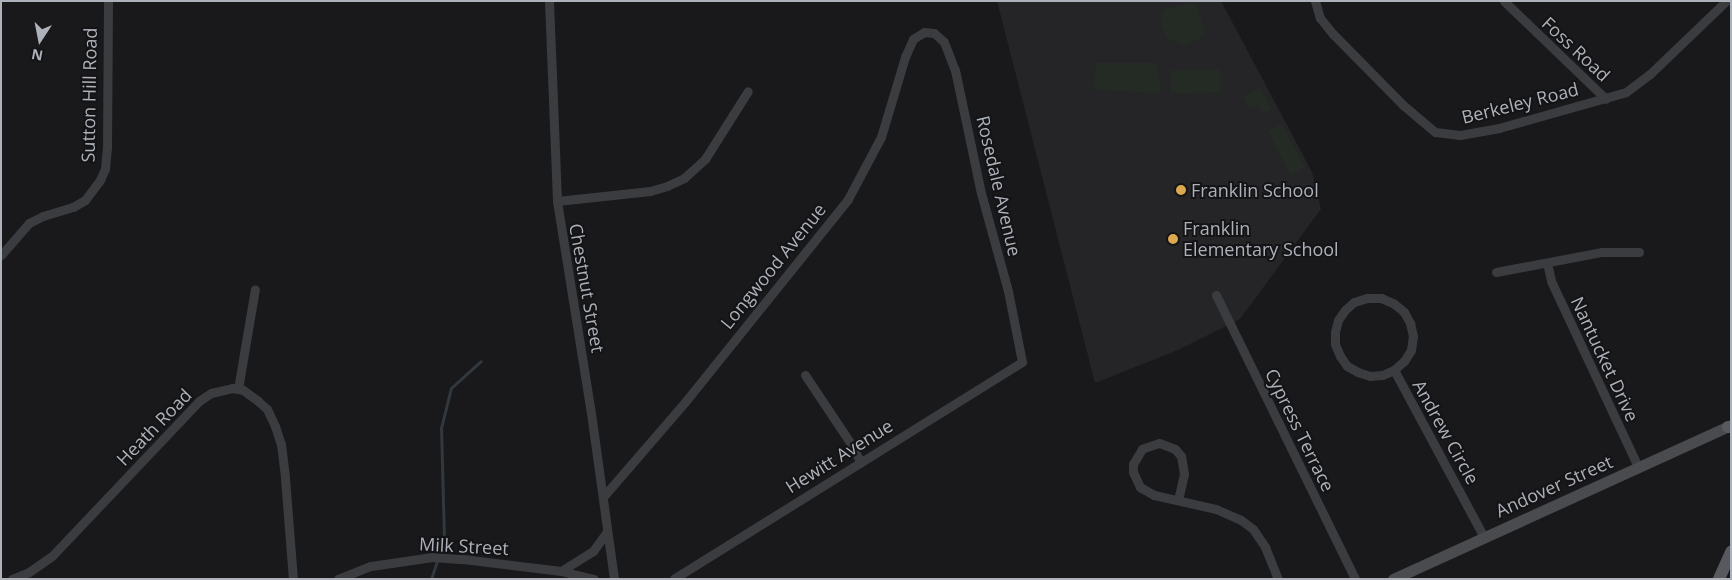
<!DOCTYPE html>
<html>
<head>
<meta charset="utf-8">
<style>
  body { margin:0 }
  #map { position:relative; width:1732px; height:580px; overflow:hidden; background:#19191b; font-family:"Open Sans",sans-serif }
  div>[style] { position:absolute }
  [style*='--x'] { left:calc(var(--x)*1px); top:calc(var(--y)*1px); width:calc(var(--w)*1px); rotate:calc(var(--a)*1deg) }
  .built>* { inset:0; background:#252528 }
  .green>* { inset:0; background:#242b24; transform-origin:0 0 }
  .stream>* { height:3px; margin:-1.5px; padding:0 1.5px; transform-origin:1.5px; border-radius:1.5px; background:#31383e }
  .street>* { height:9px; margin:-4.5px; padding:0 4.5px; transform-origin:4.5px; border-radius:4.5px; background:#3b3c3f }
  .secondary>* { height:11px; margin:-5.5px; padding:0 5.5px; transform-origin:5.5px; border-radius:5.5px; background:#494b4f }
  .primary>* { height:12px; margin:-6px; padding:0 6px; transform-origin:6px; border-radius:6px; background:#57595e }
  .dots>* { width:14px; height:14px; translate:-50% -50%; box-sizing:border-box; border:2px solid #141416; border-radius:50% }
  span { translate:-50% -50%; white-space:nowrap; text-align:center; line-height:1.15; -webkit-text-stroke:4px #141416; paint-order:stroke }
  .street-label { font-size:18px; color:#adb1b9 }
  .poi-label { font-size:18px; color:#adb1b9 }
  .left { translate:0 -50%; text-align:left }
  .frame { position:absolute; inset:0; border:2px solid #adb1b9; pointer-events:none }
  .north { position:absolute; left:15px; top:15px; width:50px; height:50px; -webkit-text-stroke:4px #141416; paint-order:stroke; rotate:191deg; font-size:14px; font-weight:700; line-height:20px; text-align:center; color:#adb1b9 }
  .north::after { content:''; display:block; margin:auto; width:18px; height:22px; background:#adb1b9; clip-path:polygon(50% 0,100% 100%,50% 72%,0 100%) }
</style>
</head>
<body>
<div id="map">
  <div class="built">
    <i style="clip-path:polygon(997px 1px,1221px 1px,1312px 172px,1321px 209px,1240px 319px,1178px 350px,1095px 383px)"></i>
  </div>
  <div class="green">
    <i style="clip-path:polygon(1195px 2px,1205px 32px,1200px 39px,1185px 45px,1168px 39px,1161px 25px,1162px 13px,1166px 9px)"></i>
    <i style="clip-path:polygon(1096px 63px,1157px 63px,1161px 93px,1094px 90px)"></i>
    <i style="left:1220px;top:69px;width:23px;height:50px;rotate:88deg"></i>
    <i style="clip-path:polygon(1261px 88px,1271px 109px,1262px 113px,1258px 105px,1250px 109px,1243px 96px)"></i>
    <i style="left:1282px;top:124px;width:49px;height:16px;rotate:62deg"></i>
  </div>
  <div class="stream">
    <i style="--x:431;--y:579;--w:41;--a:-71.6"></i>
    <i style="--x:444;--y:540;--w:112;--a:-91.5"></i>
    <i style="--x:441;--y:428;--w:41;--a:-76"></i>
    <i style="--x:451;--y:388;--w:40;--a:-42"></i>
  </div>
  <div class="street">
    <i style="--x:549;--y:1;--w:200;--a:87.7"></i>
    <i style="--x:557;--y:201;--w:215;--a:80.9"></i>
    <i style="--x:591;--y:413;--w:168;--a:82.1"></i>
    <i style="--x:1315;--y:1;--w:18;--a:74"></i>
    <i style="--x:1320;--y:18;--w:21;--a:51"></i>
    <i style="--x:1333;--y:34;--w:100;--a:45.4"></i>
    <i style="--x:1403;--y:105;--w:42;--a:40.2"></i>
    <i style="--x:1435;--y:132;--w:25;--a:7"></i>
    <i style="--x:1460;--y:135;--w:40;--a:-10"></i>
    <i style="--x:1499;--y:128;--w:132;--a:-15.8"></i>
    <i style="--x:1626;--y:92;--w:30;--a:-37"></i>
    <i style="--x:1650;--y:74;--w:105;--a:-43.8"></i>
    <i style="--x:1504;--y:1;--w:141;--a:43.9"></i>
    <i style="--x:557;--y:201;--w:94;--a:-6.1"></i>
    <i style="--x:650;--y:191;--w:18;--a:-16"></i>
    <i style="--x:667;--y:186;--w:19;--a:-25"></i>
    <i style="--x:684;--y:178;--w:28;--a:-42"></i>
    <i style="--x:705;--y:159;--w:80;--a:-57.7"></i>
    <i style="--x:1;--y:255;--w:43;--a:-48.8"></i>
    <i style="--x:29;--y:223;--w:16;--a:-27"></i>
    <i style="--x:43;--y:216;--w:31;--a:-17"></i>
    <i style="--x:73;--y:207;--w:14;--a:-30"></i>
    <i style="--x:85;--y:200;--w:25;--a:-53"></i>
    <i style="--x:100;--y:180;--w:12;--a:-66"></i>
    <i style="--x:105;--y:169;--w:21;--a:-85"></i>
    <i style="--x:107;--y:148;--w:147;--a:-89.6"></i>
    <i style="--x:1547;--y:263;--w:18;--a:77"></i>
    <i style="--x:1551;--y:281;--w:205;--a:64.9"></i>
    <i style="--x:1496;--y:272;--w:108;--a:-10.7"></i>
    <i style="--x:1602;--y:252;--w:37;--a:0"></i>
    <i style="--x:1216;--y:295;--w:316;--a:63.9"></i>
    <i style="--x:1394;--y:370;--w:13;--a:157"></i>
    <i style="--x:1382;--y:375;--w:12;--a:175"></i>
    <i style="--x:1370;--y:376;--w:13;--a:-162"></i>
    <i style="--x:1358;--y:372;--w:13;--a:-151"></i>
    <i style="--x:1347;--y:366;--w:12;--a:-125"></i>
    <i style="--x:1340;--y:356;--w:13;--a:-113"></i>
    <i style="--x:1335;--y:344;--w:12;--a:-90"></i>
    <i style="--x:1335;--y:332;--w:12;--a:-76"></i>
    <i style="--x:1338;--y:320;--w:12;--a:-55"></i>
    <i style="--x:1345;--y:310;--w:12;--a:-42"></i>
    <i style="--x:1354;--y:302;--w:14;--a:-17"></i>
    <i style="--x:1367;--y:298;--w:14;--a:0"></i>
    <i style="--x:1381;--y:298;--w:13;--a:23"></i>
    <i style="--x:1393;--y:303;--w:14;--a:39"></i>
    <i style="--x:1404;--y:312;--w:13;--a:61"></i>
    <i style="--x:1410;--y:323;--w:13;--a:77"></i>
    <i style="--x:1413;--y:336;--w:14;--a:98"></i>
    <i style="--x:1411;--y:350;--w:13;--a:122"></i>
    <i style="--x:1404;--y:361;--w:13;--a:138"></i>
    <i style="--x:1394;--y:370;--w:190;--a:61.7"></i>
    <i style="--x:805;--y:375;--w:83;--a:56.3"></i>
    <i style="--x:851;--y:444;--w:21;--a:62"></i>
    <i style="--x:238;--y:389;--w:101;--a:-80.4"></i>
    <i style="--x:603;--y:497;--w:125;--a:-49.2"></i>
    <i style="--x:685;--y:402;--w:260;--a:-51.2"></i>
    <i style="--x:848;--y:199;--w:70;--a:-62"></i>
    <i style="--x:881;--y:137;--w:84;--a:-73.3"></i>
    <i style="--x:905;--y:57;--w:20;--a:-66"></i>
    <i style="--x:913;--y:39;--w:13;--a:-32"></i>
    <i style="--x:924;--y:32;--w:10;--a:6"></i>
    <i style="--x:934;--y:33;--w:13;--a:42"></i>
    <i style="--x:944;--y:42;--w:30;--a:69"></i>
    <i style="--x:955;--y:70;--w:126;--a:78.1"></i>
    <i style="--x:981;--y:193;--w:102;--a:74.6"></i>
    <i style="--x:1008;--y:291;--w:72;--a:78.8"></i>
    <i style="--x:1022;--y:362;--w:410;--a:148.1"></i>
    <i style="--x:1178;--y:500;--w:27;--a:-77"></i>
    <i style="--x:1184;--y:474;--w:18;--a:-99"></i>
    <i style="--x:1181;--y:456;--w:9;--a:-131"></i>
    <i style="--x:1175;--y:449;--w:17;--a:-159"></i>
    <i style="--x:1159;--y:443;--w:18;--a:161"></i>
    <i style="--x:1142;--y:449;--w:17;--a:121"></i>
    <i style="--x:1133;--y:464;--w:8;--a:90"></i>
    <i style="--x:1133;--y:472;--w:17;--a:65"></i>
    <i style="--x:1140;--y:487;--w:16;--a:30"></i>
    <i style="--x:1154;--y:495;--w:64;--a:12.7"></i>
    <i style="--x:1216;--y:509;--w:27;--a:24"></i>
    <i style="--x:1241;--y:520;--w:15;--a:37"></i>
    <i style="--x:1253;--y:529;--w:22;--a:56"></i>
    <i style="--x:1265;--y:547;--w:35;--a:68"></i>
    <i style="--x:561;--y:571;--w:34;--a:14"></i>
    <i style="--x:12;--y:579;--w:18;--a:-22"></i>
    <i style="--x:29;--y:572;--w:28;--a:-35"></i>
    <i style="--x:52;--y:556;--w:214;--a:-46.5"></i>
    <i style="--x:199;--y:401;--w:14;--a:-34"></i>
    <i style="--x:211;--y:393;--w:22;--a:-13"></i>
    <i style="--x:232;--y:388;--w:11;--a:10"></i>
    <i style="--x:243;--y:390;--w:19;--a:36"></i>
    <i style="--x:258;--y:401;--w:12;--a:42"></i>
    <i style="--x:267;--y:409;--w:19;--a:65"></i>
    <i style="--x:275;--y:426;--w:19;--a:72"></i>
    <i style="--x:281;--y:444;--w:34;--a:83"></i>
    <i style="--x:285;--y:478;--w:101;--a:85.5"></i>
    <i style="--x:338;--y:579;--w:35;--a:-22"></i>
    <i style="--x:371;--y:566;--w:62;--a:-8.4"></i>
    <i style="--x:432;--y:557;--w:31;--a:4"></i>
    <i style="--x:463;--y:559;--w:99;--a:7"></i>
    <i style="--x:561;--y:571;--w:38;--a:-32"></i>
    <i style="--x:593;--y:551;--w:22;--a:-54"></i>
  </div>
  <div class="secondary">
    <i style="--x:1393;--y:579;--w:371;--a:-24.5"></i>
  </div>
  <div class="primary">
    <i style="--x:1728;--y:427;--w:3;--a:0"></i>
    <i style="--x:1719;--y:579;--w:30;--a:-66"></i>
  </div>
  <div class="dots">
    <i style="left:1181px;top:190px;background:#dca850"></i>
    <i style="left:1173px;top:239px;background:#dca850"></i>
  </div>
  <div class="street-label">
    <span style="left:1576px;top:49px;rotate:43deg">Foss Road</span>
    <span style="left:89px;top:95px;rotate:-89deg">Sutton Hill Road</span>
    <span style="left:1520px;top:103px;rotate:-14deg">Berkeley Road</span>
    <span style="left:999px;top:186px;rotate:77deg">Rosedale Avenue</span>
    <span style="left:773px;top:266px;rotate:-51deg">Longwood Avenue</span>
    <span style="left:587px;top:288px;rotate:80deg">Chestnut Street</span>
    <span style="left:1605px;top:359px;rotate:65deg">Nantucket Drive</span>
    <span style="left:154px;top:427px;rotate:-46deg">Heath Road</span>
    <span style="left:1300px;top:430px;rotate:64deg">Cypress Terrace</span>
    <span style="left:1446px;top:432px;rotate:61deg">Andrew Circle</span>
    <span style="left:839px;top:456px;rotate:-32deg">Hewitt Avenue</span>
    <span style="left:1554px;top:486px;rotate:-24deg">Andover Street</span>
    <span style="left:464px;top:546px;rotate:3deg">Milk Street</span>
  </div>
  <div class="poi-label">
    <span class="left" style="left:1191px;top:190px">Franklin School</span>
    <span class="left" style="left:1183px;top:239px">Franklin<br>Elementary School</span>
  </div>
  <div class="frame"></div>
  <div class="north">N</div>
</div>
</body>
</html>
